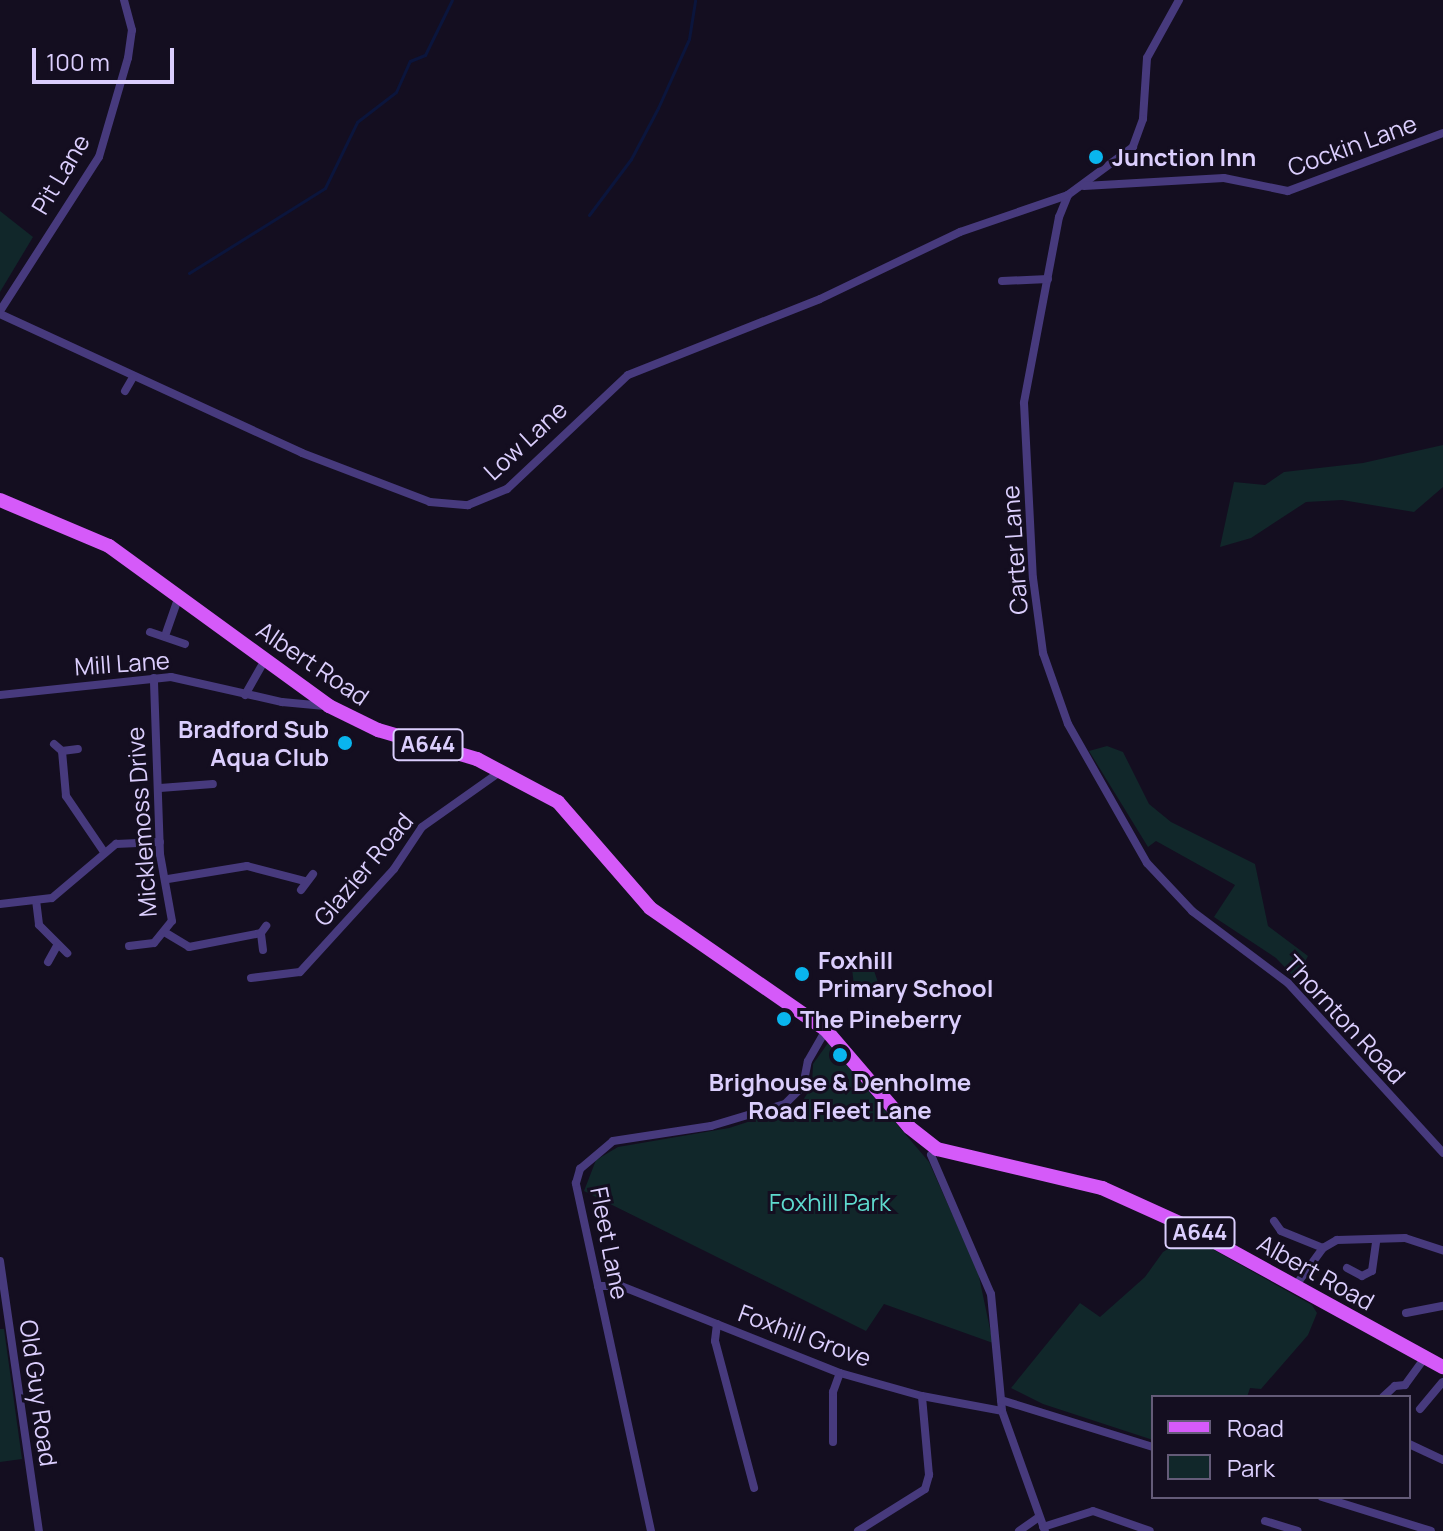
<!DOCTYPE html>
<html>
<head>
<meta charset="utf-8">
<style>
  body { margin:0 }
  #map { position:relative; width:1443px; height:1531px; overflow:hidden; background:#140e20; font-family:Manrope,sans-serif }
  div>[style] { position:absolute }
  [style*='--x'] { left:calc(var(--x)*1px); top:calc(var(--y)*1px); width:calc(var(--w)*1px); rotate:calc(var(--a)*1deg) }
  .green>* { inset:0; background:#11272a }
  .stream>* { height:3px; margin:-1.5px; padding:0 1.5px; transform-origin:1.5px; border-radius:1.5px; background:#0b153c }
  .street>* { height:8px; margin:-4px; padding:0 4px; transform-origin:4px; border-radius:4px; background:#473a7d }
  .primary>* { height:14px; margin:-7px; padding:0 7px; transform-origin:7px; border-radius:7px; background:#d55af9 }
  .dots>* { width:22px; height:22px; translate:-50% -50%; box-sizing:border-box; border:4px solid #140e20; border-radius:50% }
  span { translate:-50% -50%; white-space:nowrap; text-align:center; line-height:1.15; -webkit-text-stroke:6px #140e20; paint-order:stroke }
  .shield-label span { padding:2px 6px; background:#140e20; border:2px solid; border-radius:6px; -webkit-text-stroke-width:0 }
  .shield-label { font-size:22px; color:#dbcefd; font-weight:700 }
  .street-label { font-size:24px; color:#dbcefd }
  .poi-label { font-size:24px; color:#dbcefd; font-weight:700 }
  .left { translate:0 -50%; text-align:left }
  .right { translate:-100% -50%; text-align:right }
  .park-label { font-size:24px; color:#5edace }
  .legend { position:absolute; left:1151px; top:1395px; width:260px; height:104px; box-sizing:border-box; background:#140e20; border:2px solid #645b78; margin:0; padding:10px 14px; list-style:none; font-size:24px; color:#dbcefd }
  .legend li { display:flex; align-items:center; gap:16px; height:40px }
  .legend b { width:40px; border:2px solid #645b78 }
  .scale { position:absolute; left:32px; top:48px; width:142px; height:36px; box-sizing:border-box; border:4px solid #dbcefd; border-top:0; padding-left:10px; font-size:24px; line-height:28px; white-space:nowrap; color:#dbcefd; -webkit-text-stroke:6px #140e20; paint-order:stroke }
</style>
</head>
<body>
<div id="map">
  <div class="green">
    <i style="clip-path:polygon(0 211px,33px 237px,0 292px)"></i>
    <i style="clip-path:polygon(1443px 445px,1443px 487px,1414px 512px,1342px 500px,1306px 502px,1251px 538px,1220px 547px,1234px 482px,1265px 485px,1284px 472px,1363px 463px)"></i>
    <i style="clip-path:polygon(1107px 746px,1123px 752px,1149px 804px,1171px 822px,1255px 864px,1268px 926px,1308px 956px,1296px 979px,1276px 958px,1214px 917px,1235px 885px,1156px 841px,1148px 847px,1089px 751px)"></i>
    <i style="clip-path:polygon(856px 957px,872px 965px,881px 991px,855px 995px,851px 959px)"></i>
    <i style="clip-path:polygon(828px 1043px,929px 1162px,978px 1272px,993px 1343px,884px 1304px,866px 1331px,584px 1191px,596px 1160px,618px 1147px,729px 1128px,800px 1105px,812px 1086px,813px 1064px)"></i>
    <i style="clip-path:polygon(1189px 1236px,1312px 1305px,1317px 1313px,1308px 1335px,1261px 1389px,1250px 1388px,1247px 1397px,1153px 1397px,1153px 1440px,1043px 1404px,1011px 1388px,1080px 1303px,1100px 1317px,1145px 1277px,1163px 1252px)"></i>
    <i style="clip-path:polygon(0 1329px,4px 1329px,22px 1459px,0 1462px)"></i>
  </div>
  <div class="stream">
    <i style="--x:589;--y:215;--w:70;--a:-53.1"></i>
    <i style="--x:631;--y:159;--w:58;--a:-62.1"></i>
    <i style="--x:658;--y:108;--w:76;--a:-65.8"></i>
    <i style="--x:689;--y:39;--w:39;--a:-81"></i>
    <i style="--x:189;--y:273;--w:160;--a:-32"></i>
    <i style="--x:325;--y:188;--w:73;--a:-64.1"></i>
    <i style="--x:357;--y:122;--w:49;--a:-37.6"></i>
    <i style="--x:396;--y:92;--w:34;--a:-66"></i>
    <i style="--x:410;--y:61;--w:16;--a:-22"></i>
    <i style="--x:425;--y:55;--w:61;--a:-63.9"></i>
  </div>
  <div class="street">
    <i style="--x:1179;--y:0;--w:66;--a:118.9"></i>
    <i style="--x:1147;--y:58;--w:61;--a:93.8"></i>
    <i style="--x:1143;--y:119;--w:30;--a:110"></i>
    <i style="--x:1133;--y:147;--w:81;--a:143.6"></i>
    <i style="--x:1068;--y:195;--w:24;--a:112"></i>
    <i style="--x:1059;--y:217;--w:189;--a:100.7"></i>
    <i style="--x:1024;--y:403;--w:175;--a:87.1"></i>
    <i style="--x:1033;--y:578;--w:76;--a:82.4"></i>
    <i style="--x:1043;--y:653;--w:75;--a:70.6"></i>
    <i style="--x:1068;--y:724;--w:160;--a:60.4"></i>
    <i style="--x:1147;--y:863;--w:66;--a:46.8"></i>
    <i style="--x:1192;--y:911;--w:120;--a:36.9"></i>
    <i style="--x:1288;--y:983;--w:230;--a:47.6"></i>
    <i style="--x:1084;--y:186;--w:140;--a:-3.3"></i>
    <i style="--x:1224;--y:178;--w:65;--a:11.5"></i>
    <i style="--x:1288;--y:191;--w:165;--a:-20.5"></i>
    <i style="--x:1002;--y:281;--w:46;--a:-2.5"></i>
    <i style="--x:0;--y:311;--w:183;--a:-57.3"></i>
    <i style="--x:99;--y:157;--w:103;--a:-73.7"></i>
    <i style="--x:128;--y:58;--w:28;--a:-82"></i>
    <i style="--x:132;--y:30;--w:31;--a:-105"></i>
    <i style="--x:0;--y:314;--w:332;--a:24.7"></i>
    <i style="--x:302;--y:453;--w:137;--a:20.9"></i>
    <i style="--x:430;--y:502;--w:38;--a:5"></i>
    <i style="--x:468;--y:505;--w:42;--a:-22.3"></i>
    <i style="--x:507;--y:489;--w:166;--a:-43.3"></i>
    <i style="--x:628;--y:375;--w:206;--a:-21.6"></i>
    <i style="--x:820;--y:299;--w:155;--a:-25.6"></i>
    <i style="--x:960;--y:232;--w:114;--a:-18.9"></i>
    <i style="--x:125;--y:391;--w:16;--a:-60"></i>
    <i style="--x:150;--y:632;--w:37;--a:19"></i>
    <i style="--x:165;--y:636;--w:42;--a:-70.7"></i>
    <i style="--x:0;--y:695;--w:172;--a:-6"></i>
    <i style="--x:171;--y:677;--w:114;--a:12.7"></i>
    <i style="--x:282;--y:702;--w:43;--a:5.3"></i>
    <i style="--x:245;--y:695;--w:43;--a:-60.4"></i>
    <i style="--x:54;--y:744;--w:11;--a:41"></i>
    <i style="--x:62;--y:751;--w:16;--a:-7"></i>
    <i style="--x:62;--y:751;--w:45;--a:84.9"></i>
    <i style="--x:66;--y:796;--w:68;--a:55.8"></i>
    <i style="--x:160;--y:788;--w:53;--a:-4.3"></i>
    <i style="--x:168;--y:879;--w:80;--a:-9.3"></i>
    <i style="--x:247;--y:866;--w:59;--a:14.7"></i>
    <i style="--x:301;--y:890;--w:20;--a:-53"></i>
    <i style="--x:36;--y:900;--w:25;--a:83"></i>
    <i style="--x:39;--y:925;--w:40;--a:45"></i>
    <i style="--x:0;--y:904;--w:52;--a:-6.6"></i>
    <i style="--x:52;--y:898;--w:84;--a:-40.2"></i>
    <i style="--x:116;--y:844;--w:44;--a:-2.6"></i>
    <i style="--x:166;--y:933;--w:27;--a:31"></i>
    <i style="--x:189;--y:947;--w:73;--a:-11"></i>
    <i style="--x:129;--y:946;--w:25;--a:-7"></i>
    <i style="--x:154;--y:943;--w:28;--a:-51"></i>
    <i style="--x:172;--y:921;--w:68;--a:-100.2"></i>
    <i style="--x:160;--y:854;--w:176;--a:-92"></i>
    <i style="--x:263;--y:950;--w:17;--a:-97"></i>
    <i style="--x:261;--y:933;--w:9;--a:-54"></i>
    <i style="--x:48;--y:962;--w:18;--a:-61"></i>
    <i style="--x:251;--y:978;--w:49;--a:-7"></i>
    <i style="--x:300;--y:972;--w:139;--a:-47.6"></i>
    <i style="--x:394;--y:869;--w:50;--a:-56.3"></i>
    <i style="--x:422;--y:827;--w:97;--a:-35.3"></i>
    <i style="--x:937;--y:1149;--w:8;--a:135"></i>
    <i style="--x:931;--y:1155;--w:151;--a:66.7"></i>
    <i style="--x:991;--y:1294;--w:118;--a:84.6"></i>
    <i style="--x:1002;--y:1411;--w:127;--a:70.3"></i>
    <i style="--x:1274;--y:1221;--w:12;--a:55"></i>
    <i style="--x:1281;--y:1231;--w:45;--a:22"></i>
    <i style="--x:0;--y:1261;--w:273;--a:81.8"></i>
    <i style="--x:1347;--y:1268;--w:17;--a:28"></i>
    <i style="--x:1362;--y:1276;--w:11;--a:-27"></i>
    <i style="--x:1372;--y:1271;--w:30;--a:-82"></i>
    <i style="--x:1296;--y:1285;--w:46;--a:-53.9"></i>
    <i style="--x:1323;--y:1248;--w:16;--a:-30"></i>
    <i style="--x:1337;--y:1240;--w:68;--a:-1.7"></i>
    <i style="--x:1405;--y:1238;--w:40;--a:18"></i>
    <i style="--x:598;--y:1286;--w:23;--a:0"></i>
    <i style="--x:621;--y:1286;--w:236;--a:21.7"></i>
    <i style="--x:840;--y:1373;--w:85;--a:15.7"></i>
    <i style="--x:922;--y:1396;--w:81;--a:10.6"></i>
    <i style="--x:1406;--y:1313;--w:38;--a:-11"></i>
    <i style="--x:717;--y:1324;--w:17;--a:97"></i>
    <i style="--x:715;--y:1341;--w:152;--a:75.1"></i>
    <i style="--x:1383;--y:1397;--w:16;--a:-43"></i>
    <i style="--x:1395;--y:1386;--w:10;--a:-6"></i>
    <i style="--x:1405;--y:1385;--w:34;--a:-54"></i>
    <i style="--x:1001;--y:1400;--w:159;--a:17.2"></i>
    <i style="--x:1420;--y:1409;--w:35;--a:-50"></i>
    <i style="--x:833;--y:1442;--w:50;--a:-90"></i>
    <i style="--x:833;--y:1392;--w:20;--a:-70"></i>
    <i style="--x:1409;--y:1444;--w:38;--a:25"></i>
    <i style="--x:1322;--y:1497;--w:114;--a:17.3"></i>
    <i style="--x:1265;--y:1521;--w:34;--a:17"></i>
    <i style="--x:1043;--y:1527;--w:52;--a:-17.7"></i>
    <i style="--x:1093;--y:1511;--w:60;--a:19.3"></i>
    <i style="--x:651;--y:1531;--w:356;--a:-102.2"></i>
    <i style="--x:576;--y:1183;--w:15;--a:-74"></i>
    <i style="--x:580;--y:1169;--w:43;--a:-40.3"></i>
    <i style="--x:613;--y:1141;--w:99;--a:-8.7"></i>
    <i style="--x:711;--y:1126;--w:77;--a:-16.6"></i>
    <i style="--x:785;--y:1104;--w:25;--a:-45"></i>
    <i style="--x:803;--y:1086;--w:25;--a:-79"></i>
    <i style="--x:808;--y:1061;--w:36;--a:-60"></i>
    <i style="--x:858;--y:1531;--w:79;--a:-32.1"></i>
    <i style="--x:925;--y:1489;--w:15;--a:-74"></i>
    <i style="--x:929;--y:1475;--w:79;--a:-95.1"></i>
    <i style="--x:1019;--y:1531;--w:24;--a:-35"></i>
  </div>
  <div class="primary">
    <i style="--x:0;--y:500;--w:118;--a:22.9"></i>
    <i style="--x:109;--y:546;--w:272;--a:36"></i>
    <i style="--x:329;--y:706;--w:55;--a:26.1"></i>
    <i style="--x:378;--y:730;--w:103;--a:16.3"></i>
    <i style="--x:477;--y:759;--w:92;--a:28"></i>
    <i style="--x:558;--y:802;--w:140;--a:49"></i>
    <i style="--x:650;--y:908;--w:214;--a:34.7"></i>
    <i style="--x:826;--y:1030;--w:128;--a:49.4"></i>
    <i style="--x:909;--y:1127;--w:36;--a:38"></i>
    <i style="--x:937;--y:1149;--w:170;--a:13.3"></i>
    <i style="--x:1102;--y:1188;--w:92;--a:24.3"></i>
    <i style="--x:1186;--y:1226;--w:293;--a:28.8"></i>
  </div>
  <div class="dots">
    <i style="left:1096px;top:157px;background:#09b5ee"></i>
    <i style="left:345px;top:743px;background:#09b5ee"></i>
    <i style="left:802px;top:974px;background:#09b5ee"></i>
    <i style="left:784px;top:1019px;background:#09b5ee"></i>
    <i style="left:840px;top:1055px;background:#09b5ee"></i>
  </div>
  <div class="shield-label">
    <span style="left:428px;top:745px">A644</span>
    <span style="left:1200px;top:1233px">A644</span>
  </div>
  <div class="street-label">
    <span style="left:1352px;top:145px;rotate:-20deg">Cockin Lane</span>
    <span style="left:60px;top:174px;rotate:-59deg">Pit Lane</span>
    <span style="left:525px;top:440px;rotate:-43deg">Low Lane</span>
    <span style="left:1014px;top:550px;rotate:-94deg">Carter Lane</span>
    <span style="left:122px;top:663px;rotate:-4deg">Mill Lane</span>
    <span style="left:313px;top:663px;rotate:34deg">Albert Road</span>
    <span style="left:141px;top:822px;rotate:-94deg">Micklemoss Drive</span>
    <span style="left:363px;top:869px;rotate:-50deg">Glazier Road</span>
    <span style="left:1345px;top:1019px;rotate:47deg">Thornton Road</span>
    <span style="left:610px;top:1243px;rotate:79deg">Fleet Lane</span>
    <span style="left:1316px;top:1272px;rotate:29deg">Albert Road</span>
    <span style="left:805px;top:1335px;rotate:20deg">Foxhill Grove</span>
    <span style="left:39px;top:1393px;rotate:82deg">Old Guy Road</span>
  </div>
  <div class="poi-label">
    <span class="left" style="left:1112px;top:157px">Junction Inn</span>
    <span class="right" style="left:329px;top:743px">Bradford Sub<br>Aqua Club</span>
    <span class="left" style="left:818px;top:974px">Foxhill<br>Primary School</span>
    <span class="left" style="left:800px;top:1019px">The Pineberry</span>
    <span style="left:840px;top:1096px">Brighouse &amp; Denholme<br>Road Fleet Lane</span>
  </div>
  <div class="park-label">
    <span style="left:830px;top:1202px">Foxhill Park</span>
  </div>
  <ul class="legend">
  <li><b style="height:10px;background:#d55af9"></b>Road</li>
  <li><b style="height:22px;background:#11272a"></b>Park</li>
  </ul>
  <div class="scale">100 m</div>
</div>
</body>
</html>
